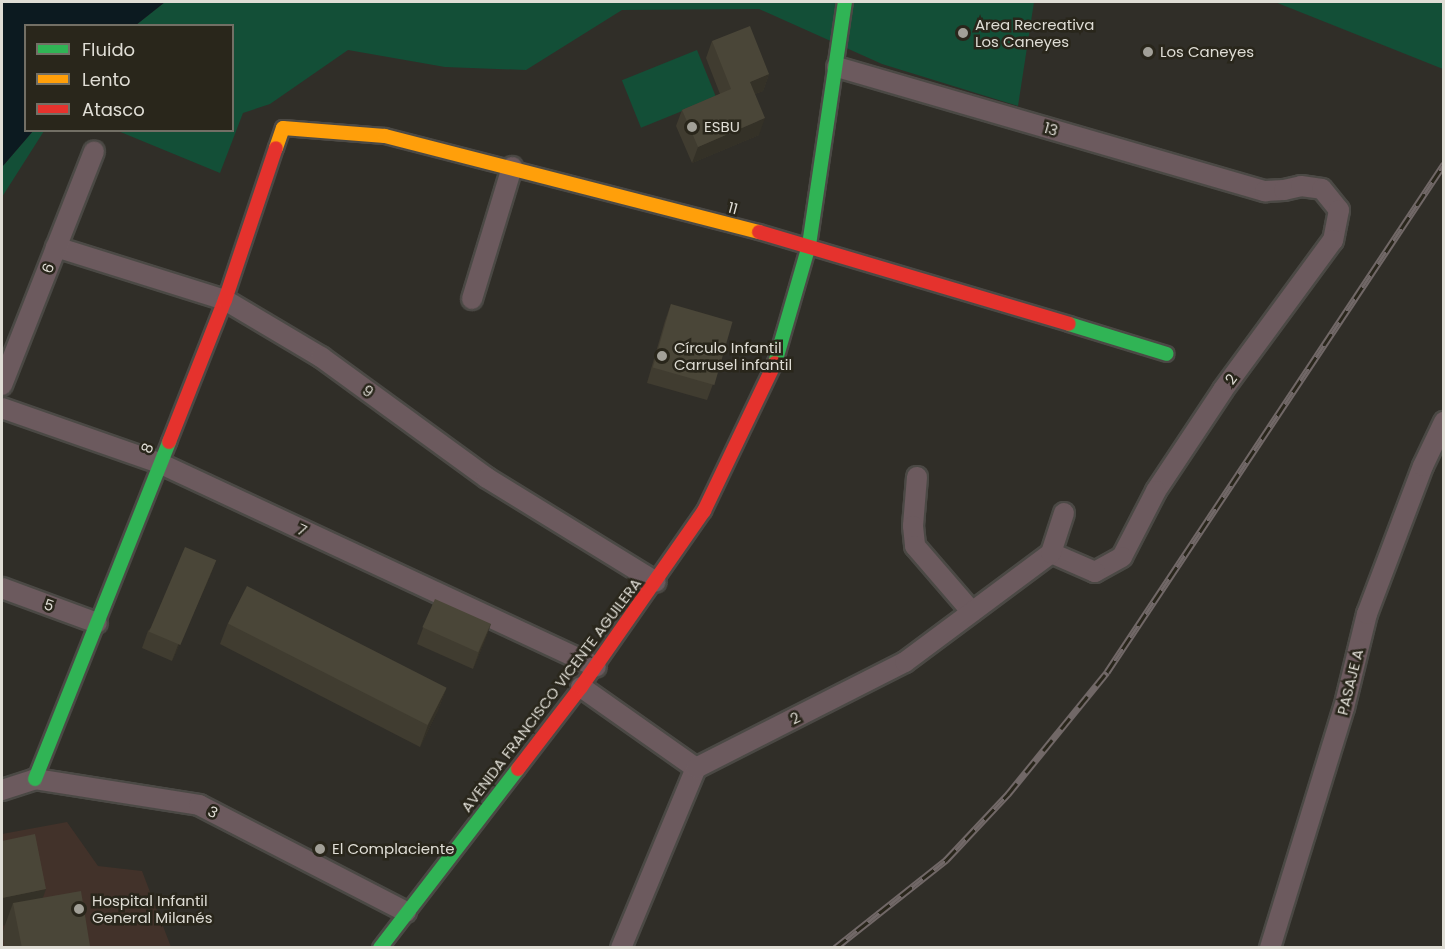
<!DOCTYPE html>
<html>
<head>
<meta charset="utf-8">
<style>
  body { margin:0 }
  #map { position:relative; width:1445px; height:949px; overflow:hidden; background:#302e28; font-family:Poppins,sans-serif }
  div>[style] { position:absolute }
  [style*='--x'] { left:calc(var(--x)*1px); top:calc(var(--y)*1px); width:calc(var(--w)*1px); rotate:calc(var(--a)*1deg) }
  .medical>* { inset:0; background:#42322a }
  .green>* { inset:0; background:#134f37; transform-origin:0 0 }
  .water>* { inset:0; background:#0c1a20 }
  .roads { filter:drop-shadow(2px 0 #4b4945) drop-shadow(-2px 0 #4b4945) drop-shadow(0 2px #4b4945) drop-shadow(0 -2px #4b4945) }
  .street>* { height:20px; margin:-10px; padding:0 10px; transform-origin:10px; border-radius:10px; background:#6c5a5e }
  .fast>* { height:14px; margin:-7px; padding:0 7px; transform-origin:7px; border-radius:7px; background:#30b455 }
  .slow>* { height:14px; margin:-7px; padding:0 7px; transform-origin:7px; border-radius:7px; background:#ff9f0a }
  .jam>* { height:14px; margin:-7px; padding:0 7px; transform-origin:7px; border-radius:7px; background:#e5322d }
  .rail>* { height:7px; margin-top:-3.5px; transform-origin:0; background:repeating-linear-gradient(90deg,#29261b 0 14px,#716867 0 28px); box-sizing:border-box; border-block:2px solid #716867 }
  .wall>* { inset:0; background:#403c30 }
  .shaded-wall>* { inset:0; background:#343127 }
  .building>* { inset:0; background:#4a4638; transform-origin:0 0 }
  .dots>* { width:16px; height:16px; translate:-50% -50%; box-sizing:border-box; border:3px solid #29261b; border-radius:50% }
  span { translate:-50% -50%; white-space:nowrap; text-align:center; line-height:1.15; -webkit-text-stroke:5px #29261b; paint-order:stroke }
  .poi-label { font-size:15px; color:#dfddd5 }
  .left { translate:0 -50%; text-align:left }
  .street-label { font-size:15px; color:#dfddd5 }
  .frame { position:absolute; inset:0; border:3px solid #dfddd5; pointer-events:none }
  .legend { position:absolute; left:24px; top:24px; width:210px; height:108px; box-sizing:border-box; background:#29261b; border:2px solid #726f65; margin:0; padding:8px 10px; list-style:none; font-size:18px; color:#dfddd5 }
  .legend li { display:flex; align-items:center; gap:12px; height:30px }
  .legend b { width:30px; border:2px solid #726f65 }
</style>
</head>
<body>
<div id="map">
  <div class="medical">
    <i style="clip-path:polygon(67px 822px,98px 866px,142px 871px,171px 947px,2px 948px,2px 834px)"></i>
  </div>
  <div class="green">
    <i style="clip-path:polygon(165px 2px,1034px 2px,1018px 106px,882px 64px,759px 9px,622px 10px,526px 70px,445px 67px,348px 50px,270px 104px,243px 113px,220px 173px,118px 131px,232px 130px,232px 26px,136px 25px)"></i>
    <i style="clip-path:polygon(1275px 2px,1443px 2px,1443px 69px)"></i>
    <i style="left:697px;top:50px;width:51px;height:81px;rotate:68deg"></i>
    <i style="clip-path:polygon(33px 131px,48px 131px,44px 131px,2px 197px,2px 167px)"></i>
  </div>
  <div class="water">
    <i style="clip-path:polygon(2px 2px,165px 2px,136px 25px,26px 26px,26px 130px,33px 131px,2px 167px)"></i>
  </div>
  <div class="roads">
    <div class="street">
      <i style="--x:837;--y:67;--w:446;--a:16.2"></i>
      <i style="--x:1265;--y:191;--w:19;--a:-3"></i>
      <i style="--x:1284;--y:190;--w:17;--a:-13"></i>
      <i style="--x:1301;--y:186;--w:21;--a:8"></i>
      <i style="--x:1322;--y:189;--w:27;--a:51"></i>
      <i style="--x:1339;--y:210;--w:31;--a:101"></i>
      <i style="--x:1333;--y:240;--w:186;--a:126.3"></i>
      <i style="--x:1223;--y:390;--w:121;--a:123.6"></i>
      <i style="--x:1156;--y:491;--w:74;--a:117.3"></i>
      <i style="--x:1122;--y:557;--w:31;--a:151"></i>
      <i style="--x:1095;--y:572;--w:48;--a:-156.6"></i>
      <i style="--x:56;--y:247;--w:177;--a:17.4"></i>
      <i style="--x:225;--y:300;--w:112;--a:30.7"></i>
      <i style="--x:321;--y:357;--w:205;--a:36.1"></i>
      <i style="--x:487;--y:478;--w:198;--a:31.6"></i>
      <i style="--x:472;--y:299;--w:138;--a:-73.1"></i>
      <i style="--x:2;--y:385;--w:251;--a:-68.5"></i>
      <i style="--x:2;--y:408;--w:166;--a:19.3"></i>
      <i style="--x:159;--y:463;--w:482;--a:25"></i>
      <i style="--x:917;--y:477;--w:49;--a:94.7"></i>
      <i style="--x:913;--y:526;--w:20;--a:84"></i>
      <i style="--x:915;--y:546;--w:87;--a:49.2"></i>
      <i style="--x:2;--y:588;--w:101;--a:20.2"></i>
      <i style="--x:581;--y:687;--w:141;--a:35.2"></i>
      <i style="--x:2;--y:790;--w:35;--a:-18"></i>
      <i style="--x:35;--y:779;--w:166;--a:9"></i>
      <i style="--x:199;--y:805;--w:233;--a:27.3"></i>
      <i style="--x:621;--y:948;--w:195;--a:-67.4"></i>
      <i style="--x:696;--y:768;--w:234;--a:-26.9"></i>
      <i style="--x:905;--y:662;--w:182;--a:-36.7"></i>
      <i style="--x:1051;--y:553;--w:42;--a:-72"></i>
      <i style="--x:1270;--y:948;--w:251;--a:-72.9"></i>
      <i style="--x:1344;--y:708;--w:97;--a:-76.3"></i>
      <i style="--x:1367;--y:614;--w:158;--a:-69.3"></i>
      <i style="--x:1423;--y:466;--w:49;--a:-64.5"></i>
    </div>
    <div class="fast">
      <i style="--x:1069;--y:324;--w:102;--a:17"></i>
      <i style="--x:775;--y:363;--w:123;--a:-73.9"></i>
      <i style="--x:809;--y:245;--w:246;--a:-81.6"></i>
      <i style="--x:35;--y:779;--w:363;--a:-68.3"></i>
      <i style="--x:380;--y:948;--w:226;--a:-52.4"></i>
    </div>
    <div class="slow">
      <i style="--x:276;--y:148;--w:21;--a:-71"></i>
      <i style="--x:283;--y:128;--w:102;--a:4.5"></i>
      <i style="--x:385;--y:136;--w:386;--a:14.4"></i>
    </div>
    <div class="jam">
      <i style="--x:759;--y:232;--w:323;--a:16.5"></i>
      <i style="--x:169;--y:442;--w:153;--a:-68.5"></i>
      <i style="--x:225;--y:300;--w:160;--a:-71.5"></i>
      <i style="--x:518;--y:769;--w:103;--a:-52.5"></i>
      <i style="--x:581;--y:687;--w:215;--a:-55.1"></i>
      <i style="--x:704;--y:511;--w:164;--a:-64.4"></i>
    </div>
  </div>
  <div class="rail">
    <i style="--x:835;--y:948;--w:142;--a:-38.4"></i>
    <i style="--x:946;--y:860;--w:91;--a:-46.8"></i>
    <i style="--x:1008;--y:794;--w:157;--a:-50.9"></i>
    <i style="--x:1107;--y:672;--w:610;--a:-56.44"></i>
  </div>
  <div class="wall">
    <i style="clip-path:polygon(712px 41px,769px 74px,763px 91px,755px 94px,759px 135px,692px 163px,676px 126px,682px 110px,720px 94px,706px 58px)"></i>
    <i style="clip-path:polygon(671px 304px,713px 384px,707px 400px,647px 383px,665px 321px)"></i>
    <i style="clip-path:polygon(216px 560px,210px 576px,172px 661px,142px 648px,148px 631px)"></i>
    <i style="clip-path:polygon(228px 623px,446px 689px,438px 710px,420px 747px,220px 644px)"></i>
    <i style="clip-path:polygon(491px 624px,485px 640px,473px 669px,417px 644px,423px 628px)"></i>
    <i style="clip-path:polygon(2px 841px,43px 898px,89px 948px,5px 948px,2px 934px,5px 925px)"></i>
  </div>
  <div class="shaded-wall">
    <i style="clip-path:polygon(769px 74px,763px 91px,744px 98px,750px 82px)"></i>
    <i style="clip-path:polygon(765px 118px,759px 135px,692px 163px,698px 147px)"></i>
    <i style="clip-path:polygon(216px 560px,210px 576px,172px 661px,178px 645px)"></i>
    <i style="clip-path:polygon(491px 624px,485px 640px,473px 669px,479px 652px)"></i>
    <i style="clip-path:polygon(446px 689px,438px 710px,420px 747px,428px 725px)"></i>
    <i style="clip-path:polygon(46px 889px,35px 920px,13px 903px,5px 925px,2px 926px,2px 898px)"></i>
  </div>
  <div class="building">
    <i style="clip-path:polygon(750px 26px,769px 74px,750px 82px,765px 118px,698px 147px,682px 110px,731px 89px,712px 41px)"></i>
    <i style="left:671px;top:304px;width:64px;height:66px;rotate:16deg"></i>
    <i style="left:185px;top:547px;width:34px;height:92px;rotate:23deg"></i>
    <i style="left:247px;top:586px;width:224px;height:42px;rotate:27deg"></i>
    <i style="left:435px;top:599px;width:61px;height:31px;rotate:24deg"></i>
    <i style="clip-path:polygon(35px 834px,46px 889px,2px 898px,2px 841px)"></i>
    <i style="clip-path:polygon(81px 891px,90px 946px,85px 948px,22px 948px,13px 903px)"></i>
  </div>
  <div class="dots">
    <i style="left:963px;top:33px;background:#a2a098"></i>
    <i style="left:1148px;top:52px;background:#a2a098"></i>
    <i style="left:692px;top:127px;background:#a2a098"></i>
    <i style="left:662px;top:356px;background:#a2a098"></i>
    <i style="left:320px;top:849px;background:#a2a098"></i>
    <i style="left:79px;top:909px;background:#a2a098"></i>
  </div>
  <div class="poi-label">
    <span class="left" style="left:975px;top:33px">Area Recreativa<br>Los Caneyes</span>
    <span class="left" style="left:1160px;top:52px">Los Caneyes</span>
    <span class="left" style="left:704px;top:127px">ESBU</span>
    <span class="left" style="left:674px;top:356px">Círculo Infantil<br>Carrusel infantil</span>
    <span class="left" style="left:332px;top:849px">El Complaciente</span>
    <span class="left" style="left:92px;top:909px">Hospital Infantil<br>General Milanés</span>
  </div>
  <div class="street-label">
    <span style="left:1051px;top:129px;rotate:16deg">13</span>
    <span style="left:733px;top:208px;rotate:15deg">11</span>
    <span style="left:48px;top:268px;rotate:-69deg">6</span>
    <span style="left:1231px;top:379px;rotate:-54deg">2</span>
    <span style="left:368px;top:391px;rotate:36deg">9</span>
    <span style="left:147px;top:448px;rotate:-68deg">8</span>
    <span style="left:302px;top:530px;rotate:25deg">7</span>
    <span style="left:49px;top:605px;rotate:20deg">5</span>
    <span style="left:1350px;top:682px;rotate:-76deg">PASAJE A</span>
    <span style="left:551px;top:695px;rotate:-53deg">AVENIDA FRANCISCO VICENTE AGUILERA</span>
    <span style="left:795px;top:718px;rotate:-27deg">2</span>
    <span style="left:213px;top:812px;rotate:27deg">3</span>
  </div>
  <div class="frame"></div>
  <ul class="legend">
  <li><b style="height:8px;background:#30b455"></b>Fluido</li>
  <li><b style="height:8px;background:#ff9f0a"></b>Lento</li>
  <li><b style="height:8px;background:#e5322d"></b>Atasco</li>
  </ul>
</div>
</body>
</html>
